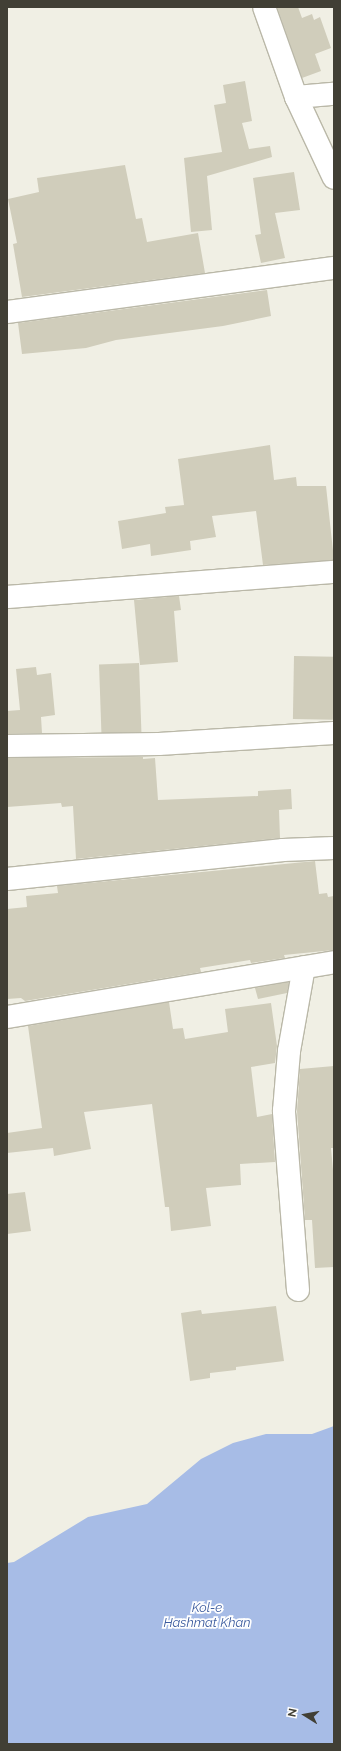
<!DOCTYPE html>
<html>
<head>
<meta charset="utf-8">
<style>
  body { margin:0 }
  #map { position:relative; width:341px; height:1751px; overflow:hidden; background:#f0efe4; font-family:Raleway,sans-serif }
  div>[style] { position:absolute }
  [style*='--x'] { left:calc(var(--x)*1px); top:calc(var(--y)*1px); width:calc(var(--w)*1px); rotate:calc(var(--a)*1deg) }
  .water>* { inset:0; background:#a7bce6 }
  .building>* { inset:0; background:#d0cdbb; transform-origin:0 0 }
  .roads { filter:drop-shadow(1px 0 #bab8a8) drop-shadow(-1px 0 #bab8a8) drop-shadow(0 1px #bab8a8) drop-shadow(0 -1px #bab8a8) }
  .minor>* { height:22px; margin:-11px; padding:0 11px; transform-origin:11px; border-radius:11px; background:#fff }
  span { translate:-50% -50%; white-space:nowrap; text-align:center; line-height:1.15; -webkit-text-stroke:3.5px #fff; paint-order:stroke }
  .water-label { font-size:13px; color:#3c5c9f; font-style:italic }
  .frame { position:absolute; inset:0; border:8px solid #413f35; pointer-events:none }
  .north { position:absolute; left:285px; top:1695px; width:40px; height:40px; -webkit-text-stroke:3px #fff; paint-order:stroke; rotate:281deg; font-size:11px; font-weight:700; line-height:16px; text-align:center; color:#413f35 }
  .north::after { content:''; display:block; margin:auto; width:14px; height:18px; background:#413f35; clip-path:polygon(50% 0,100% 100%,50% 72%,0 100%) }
</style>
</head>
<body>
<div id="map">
  <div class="water">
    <i style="clip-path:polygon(334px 1426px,334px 1744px,7px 1744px,7px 1563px,14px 1562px,88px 1517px,147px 1504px,201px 1459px,233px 1443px,266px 1434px,312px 1434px)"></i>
  </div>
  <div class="building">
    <i style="clip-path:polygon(277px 7px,298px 7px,302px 18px,312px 14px,314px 20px,320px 17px,331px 48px,315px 54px,321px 71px,302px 78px)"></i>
    <i style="clip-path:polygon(245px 81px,252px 121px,242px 123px,249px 149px,270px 146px,272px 157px,207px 176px,212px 230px,191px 232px,184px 158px,222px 152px,214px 105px,226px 103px,223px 85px)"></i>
    <i style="clip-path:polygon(125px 165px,136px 219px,142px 218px,147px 242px,198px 233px,205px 273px,22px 297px,13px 244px,17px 243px,8px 199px,39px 192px,37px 178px)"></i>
    <i style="clip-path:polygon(294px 172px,300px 210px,275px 213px,285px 258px,261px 263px,255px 235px,261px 234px,253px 178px)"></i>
    <i style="clip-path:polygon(267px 290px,271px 316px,223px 326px,116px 340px,86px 348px,22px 354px,18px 323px)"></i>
    <i style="clip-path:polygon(270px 445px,274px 480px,296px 477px,297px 486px,326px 486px,334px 560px,263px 565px,256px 511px,212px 516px,216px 537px,190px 541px,191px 550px,151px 556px,150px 544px,122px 549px,118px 521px,166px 513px,165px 507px,184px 505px,178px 459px)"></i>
    <i style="clip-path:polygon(179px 596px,181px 610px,174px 611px,178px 662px,140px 665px,134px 600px)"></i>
    <i style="left:294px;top:656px;width:40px;height:63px;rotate:1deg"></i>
    <i style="left:139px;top:663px;width:69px;height:40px;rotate:88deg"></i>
    <i style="clip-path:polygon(36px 667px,37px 675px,51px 673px,55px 715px,41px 717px,42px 733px,7px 734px,7px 711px,20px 710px,16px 669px)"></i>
    <i style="clip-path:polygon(143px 757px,143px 759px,155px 758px,158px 800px,258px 796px,258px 791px,291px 789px,292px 809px,279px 810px,280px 838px,76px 859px,73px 806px,62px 807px,61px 803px,7px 807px,7px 758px)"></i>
    <i style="clip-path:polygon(315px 861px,319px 894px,327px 893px,328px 897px,334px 896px,334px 950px,284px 955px,285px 958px,251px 963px,250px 960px,200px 968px,201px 972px,25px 1001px,21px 998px,7px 999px,7px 909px,27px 907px,26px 896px,58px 893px,57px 886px)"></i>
    <i style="clip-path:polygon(289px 982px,287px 993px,258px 999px,255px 988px)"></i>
    <i style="clip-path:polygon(169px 1002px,173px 1029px,183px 1028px,185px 1039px,228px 1032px,225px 1009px,271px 1003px,277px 1046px,275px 1063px,251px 1067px,257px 1117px,272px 1114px,275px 1162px,240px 1164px,241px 1185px,206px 1188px,211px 1226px,171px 1231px,169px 1207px,165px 1207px,152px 1104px,84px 1112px,91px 1149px,54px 1156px,53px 1148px,7px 1153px,7px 1133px,42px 1128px,28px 1026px)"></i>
    <i style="clip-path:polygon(334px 1066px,334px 1148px,331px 1148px,334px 1181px,334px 1267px,315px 1268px,312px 1220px,305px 1220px,297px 1111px,300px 1069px)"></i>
    <i style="clip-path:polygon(25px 1192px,31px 1231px,7px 1234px,7px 1194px)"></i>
    <i style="clip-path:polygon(276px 1306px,284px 1361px,236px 1367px,236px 1370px,210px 1373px,210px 1378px,190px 1381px,181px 1313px,201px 1310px,202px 1314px)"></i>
  </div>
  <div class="roads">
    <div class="minor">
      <i style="--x:264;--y:7;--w:96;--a:70.4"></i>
      <i style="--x:296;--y:97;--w:89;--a:64.9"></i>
      <i style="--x:296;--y:97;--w:38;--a:-5"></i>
      <i style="--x:7;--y:312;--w:330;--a:-7.7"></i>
      <i style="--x:7;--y:597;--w:328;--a:-4.4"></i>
      <i style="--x:7;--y:746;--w:152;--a:-0.8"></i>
      <i style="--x:159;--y:744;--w:175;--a:-3.6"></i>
      <i style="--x:7;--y:879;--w:278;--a:-6"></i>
      <i style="--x:283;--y:850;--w:51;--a:-2.2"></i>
      <i style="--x:7;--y:1017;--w:332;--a:-9.5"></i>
      <i style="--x:298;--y:1290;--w:180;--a:-94.5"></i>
      <i style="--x:284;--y:1111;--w:60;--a:-85.2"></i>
      <i style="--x:289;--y:1051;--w:85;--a:-79.9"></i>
    </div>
  </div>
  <div class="water-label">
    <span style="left:207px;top:1616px">Kol-e<br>Hashmat Khan</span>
  </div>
  <div class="frame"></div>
  <div class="north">N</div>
</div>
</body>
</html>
